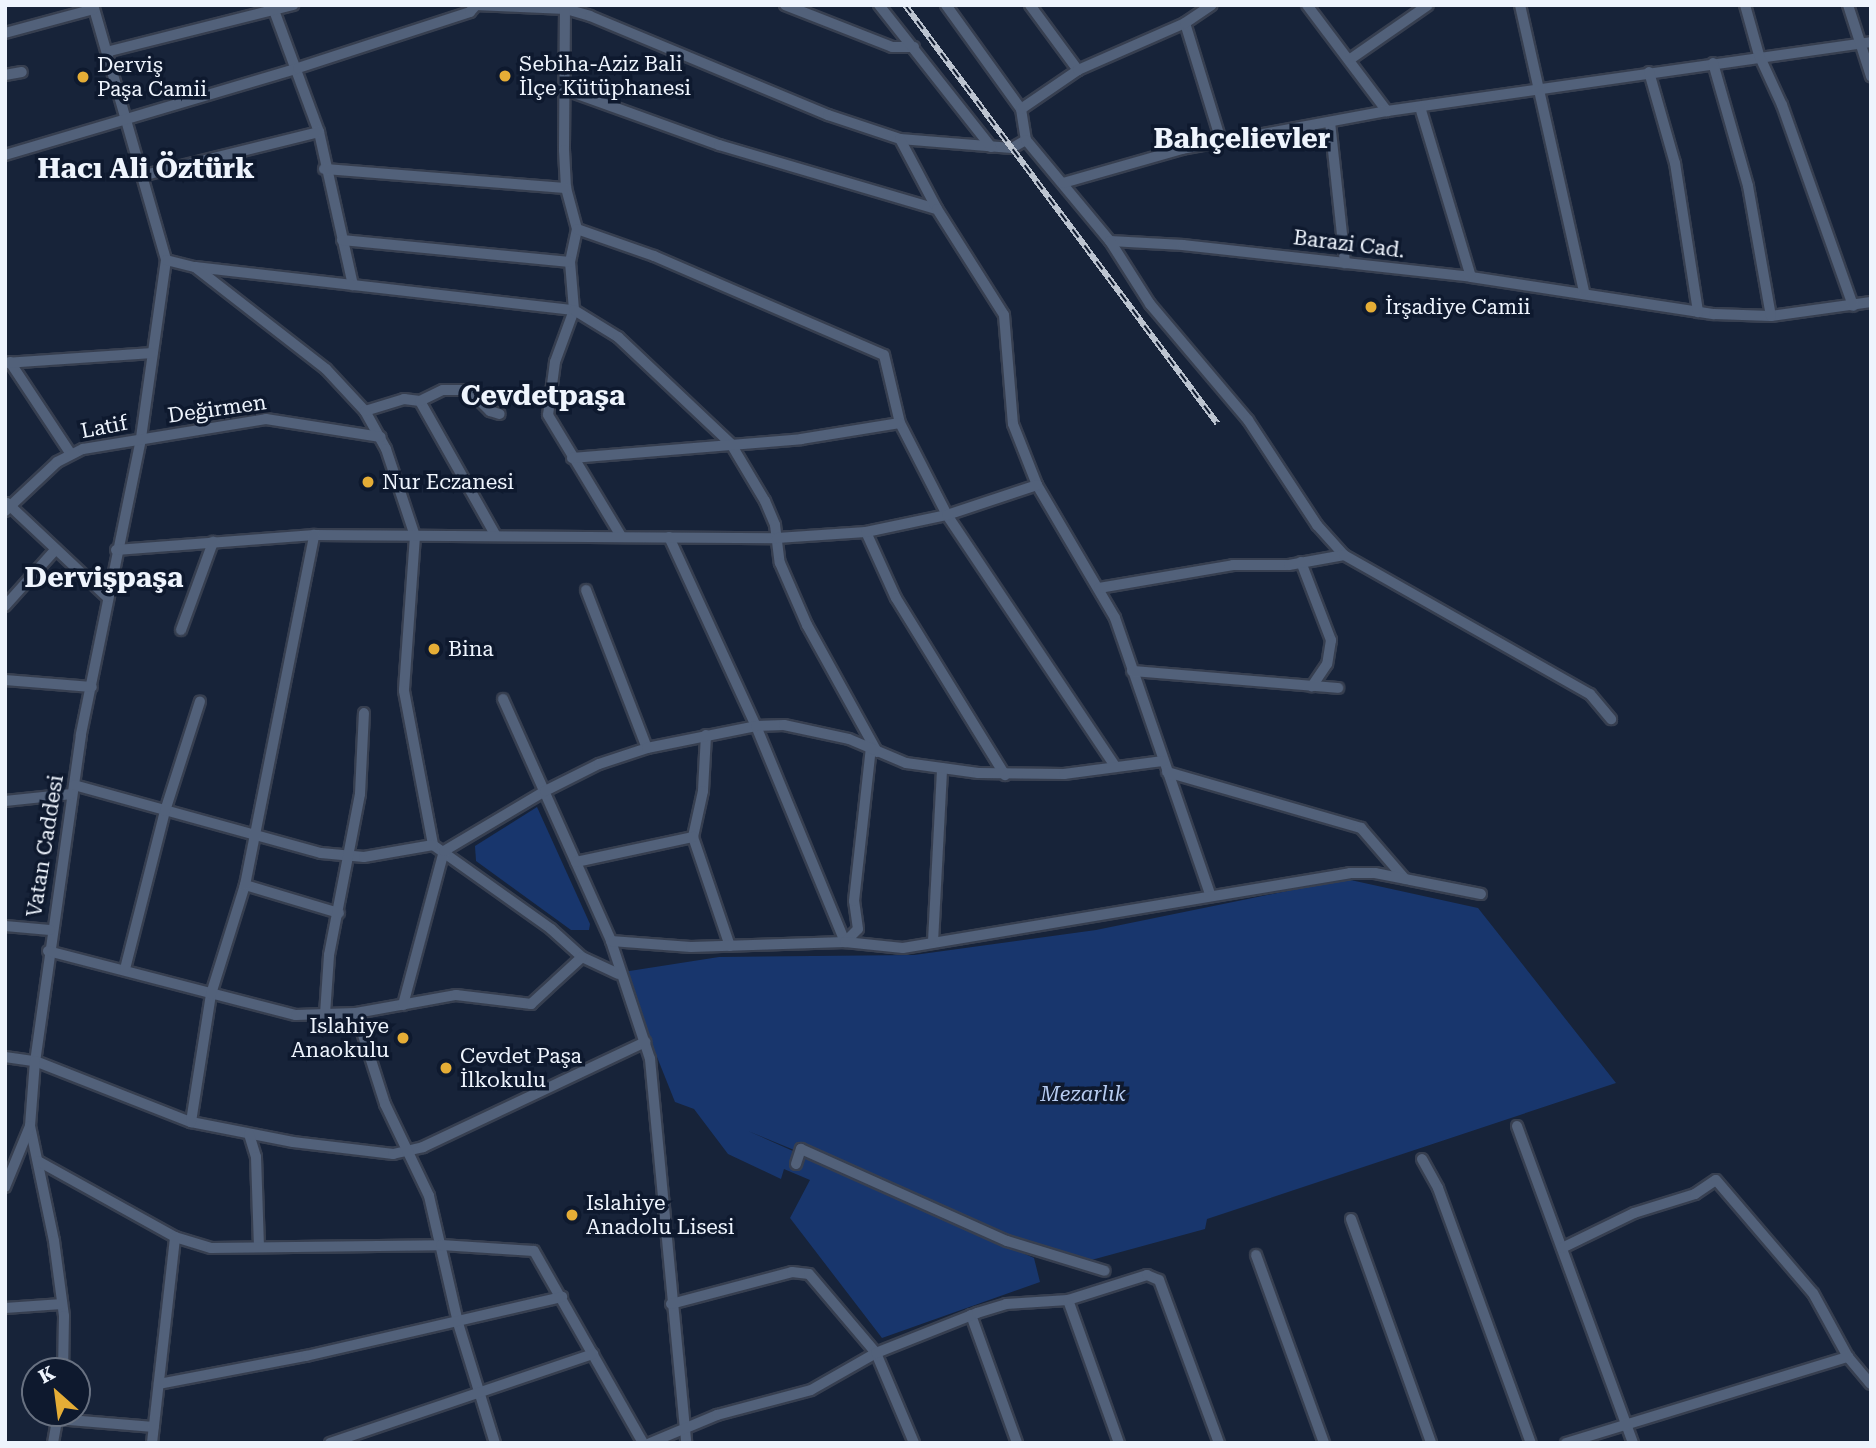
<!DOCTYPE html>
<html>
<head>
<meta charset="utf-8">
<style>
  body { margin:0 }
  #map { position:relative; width:1876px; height:1448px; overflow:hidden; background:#172339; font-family:"Roboto Serif",serif }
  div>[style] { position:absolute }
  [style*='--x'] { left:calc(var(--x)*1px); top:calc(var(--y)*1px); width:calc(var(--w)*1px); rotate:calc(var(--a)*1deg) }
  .green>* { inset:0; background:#18366d }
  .roads { filter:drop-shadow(2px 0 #373f50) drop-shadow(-2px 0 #373f50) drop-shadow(0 2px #373f50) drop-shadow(0 -2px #373f50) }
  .minor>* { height:10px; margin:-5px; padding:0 5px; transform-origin:5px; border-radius:5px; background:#52617a }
  .rail>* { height:6px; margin-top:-3px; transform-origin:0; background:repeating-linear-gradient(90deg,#0e192e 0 10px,#bcc4d0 0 20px); box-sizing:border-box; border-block:2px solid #bcc4d0 }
  .dots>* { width:19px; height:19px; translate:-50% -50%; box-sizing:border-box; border:4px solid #0e192e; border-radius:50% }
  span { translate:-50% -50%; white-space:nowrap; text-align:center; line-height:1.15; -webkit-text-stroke:7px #0e192e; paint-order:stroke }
  .poi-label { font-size:21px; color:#eef4fd }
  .left { translate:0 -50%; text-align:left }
  .right { translate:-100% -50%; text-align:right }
  .street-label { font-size:21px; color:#eef4fd }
  .park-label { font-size:21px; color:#b6cbf0; font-style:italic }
  .district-label { font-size:28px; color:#eef4fd; font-weight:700 }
  .frame { position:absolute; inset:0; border:7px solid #eef4fd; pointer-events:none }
  .north { position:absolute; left:21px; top:1357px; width:70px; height:70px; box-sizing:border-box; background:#0e192e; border:2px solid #687181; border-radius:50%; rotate:332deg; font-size:19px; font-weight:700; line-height:28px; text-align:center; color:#eef4fd }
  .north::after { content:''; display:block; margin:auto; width:24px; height:32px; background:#e5ad36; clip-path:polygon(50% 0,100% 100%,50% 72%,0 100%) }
</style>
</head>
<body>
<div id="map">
  <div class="green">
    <i style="clip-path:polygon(537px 807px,590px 924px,589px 930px,571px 930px,476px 861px,475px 846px)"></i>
    <i style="clip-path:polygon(1346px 879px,1478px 908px,1616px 1083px,1207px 1219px,1205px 1229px,1073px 1265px,748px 1131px,1034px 1258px,1040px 1282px,882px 1338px,790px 1218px,810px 1180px,784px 1169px,781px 1179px,728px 1154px,694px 1109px,675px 1102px,623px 972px,719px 957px,914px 955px,1096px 930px)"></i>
  </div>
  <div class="roads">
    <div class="minor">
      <i style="--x:93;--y:5;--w:265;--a:74"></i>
      <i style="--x:166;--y:260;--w:181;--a:98"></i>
      <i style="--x:141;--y:439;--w:302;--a:101.5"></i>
      <i style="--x:81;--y:735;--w:329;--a:98"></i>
      <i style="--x:35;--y:1061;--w:168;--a:21.4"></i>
      <i style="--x:191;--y:1122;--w:104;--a:11.1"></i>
      <i style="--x:293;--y:1142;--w:101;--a:6.8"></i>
      <i style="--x:393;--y:1154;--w:31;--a:-13"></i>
      <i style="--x:423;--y:1147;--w:246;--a:-25.3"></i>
      <i style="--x:272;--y:5;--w:135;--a:69.7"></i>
      <i style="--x:319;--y:132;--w:157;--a:77.5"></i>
      <i style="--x:475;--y:5;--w:91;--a:2.5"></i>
      <i style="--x:566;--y:9;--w:25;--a:16"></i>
      <i style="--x:590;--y:16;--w:258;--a:22.6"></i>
      <i style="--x:828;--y:115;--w:76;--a:18.4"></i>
      <i style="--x:900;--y:139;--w:112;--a:4.6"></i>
      <i style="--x:1012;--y:148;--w:16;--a:-30"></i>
      <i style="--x:785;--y:5;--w:115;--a:21.4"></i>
      <i style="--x:892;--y:47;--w:22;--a:0"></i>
      <i style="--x:879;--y:5;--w:181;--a:51.7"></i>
      <i style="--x:946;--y:5;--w:128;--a:54.2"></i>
      <i style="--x:1021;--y:109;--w:31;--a:81"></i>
      <i style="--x:1026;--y:140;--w:131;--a:50.3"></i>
      <i style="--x:1110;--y:241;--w:73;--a:3.1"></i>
      <i style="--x:1183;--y:245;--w:290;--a:6.3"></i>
      <i style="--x:1471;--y:277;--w:246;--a:8.7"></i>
      <i style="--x:1714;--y:314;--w:57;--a:2"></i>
      <i style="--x:1771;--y:316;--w:101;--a:-8"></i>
      <i style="--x:1030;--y:5;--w:81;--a:53.6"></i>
      <i style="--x:1307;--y:5;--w:133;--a:53"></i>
      <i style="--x:1387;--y:111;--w:489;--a:-8.1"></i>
      <i style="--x:1520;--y:5;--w:294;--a:77.4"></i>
      <i style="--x:1745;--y:5;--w:52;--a:74.4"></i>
      <i style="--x:1759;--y:55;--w:55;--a:65.3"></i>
      <i style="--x:1782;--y:105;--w:213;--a:70.5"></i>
      <i style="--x:1848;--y:5;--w:75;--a:72.1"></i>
      <i style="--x:565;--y:6;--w:144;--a:90.4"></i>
      <i style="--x:564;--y:150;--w:38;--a:87"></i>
      <i style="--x:566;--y:188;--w:42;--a:75"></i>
      <i style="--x:577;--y:229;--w:34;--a:102"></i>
      <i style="--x:570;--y:262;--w:48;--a:85.2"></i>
      <i style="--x:574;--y:310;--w:55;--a:110.1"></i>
      <i style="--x:555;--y:362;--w:53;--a:97.5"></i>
      <i style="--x:548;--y:415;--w:141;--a:58.9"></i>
      <i style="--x:1185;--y:23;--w:123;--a:73"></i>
      <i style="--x:5;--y:33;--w:92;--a:-15.1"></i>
      <i style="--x:110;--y:51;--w:189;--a:-14.1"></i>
      <i style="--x:1349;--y:60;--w:96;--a:-34.8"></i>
      <i style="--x:1713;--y:63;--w:128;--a:74.1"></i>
      <i style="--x:1748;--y:186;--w:132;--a:80"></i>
      <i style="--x:1649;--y:72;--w:95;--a:74.1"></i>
      <i style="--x:1675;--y:163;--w:151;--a:81.2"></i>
      <i style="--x:5;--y:75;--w:17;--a:-10"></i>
      <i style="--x:566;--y:90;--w:163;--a:19.8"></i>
      <i style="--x:719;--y:145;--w:227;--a:16.4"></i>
      <i style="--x:1420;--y:107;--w:177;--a:73.3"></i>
      <i style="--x:1021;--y:109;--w:69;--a:-34.4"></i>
      <i style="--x:1078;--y:70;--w:117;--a:-23.7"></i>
      <i style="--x:1185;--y:23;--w:32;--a:-34"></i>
      <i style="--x:1330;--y:122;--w:142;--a:83.9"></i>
      <i style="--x:900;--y:139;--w:79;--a:62.1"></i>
      <i style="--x:937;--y:209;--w:125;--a:57.7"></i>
      <i style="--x:1004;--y:315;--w:109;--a:85.3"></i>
      <i style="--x:1013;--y:424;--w:66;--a:68.5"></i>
      <i style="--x:1037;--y:485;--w:154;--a:59.6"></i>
      <i style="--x:1115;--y:618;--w:292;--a:71"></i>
      <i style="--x:5;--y:155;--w:306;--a:-16.5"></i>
      <i style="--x:298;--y:68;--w:181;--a:-18"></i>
      <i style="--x:470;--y:12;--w:9;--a:-49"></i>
      <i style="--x:324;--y:169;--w:243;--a:4.5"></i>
      <i style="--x:145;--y:175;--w:179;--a:-13.9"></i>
      <i style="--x:1063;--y:183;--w:124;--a:-15.9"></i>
      <i style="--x:1182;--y:149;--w:208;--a:-10.5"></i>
      <i style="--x:577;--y:229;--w:82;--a:19.3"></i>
      <i style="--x:654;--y:256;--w:250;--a:23.3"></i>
      <i style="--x:884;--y:355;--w:70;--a:76.8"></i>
      <i style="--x:900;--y:423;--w:103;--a:62.9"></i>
      <i style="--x:947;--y:515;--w:303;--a:56.2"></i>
      <i style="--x:342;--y:240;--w:229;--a:5.5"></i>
      <i style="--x:1110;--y:241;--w:75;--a:57.6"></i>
      <i style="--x:1150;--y:304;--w:152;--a:49.8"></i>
      <i style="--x:1248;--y:420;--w:126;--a:56.7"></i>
      <i style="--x:1317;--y:525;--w:40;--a:48"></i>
      <i style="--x:166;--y:260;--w:30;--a:14"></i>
      <i style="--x:195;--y:267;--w:381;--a:6.5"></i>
      <i style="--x:574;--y:310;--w:52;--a:31.5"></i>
      <i style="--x:618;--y:337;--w:156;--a:43.4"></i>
      <i style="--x:731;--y:444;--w:66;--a:59.2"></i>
      <i style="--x:765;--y:501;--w:26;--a:67"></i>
      <i style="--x:775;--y:525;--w:38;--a:83"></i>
      <i style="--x:780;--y:563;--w:68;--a:66.5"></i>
      <i style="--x:807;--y:625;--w:145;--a:61.1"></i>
      <i style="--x:195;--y:267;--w:166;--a:37.9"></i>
      <i style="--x:326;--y:369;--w:57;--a:47.1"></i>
      <i style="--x:365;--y:411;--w:43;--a:61.1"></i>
      <i style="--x:386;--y:449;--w:92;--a:71.6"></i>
      <i style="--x:415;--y:536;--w:155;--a:94.1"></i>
      <i style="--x:404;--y:691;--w:157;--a:79.3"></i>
      <i style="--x:433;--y:845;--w:145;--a:35.4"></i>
      <i style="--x:551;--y:929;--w:42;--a:42.1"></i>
      <i style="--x:582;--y:957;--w:40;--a:25"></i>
      <i style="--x:10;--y:362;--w:110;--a:56.5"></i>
      <i style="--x:5;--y:363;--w:148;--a:-3.9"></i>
      <i style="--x:365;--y:411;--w:41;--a:-17.1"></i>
      <i style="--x:404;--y:399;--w:16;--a:7"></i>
      <i style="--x:572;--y:458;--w:230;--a:-4.7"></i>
      <i style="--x:801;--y:439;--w:100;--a:-9.2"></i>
      <i style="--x:7;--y:503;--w:137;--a:43.2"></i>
      <i style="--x:5;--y:511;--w:71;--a:-43.3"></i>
      <i style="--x:57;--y:462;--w:29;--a:-27"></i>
      <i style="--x:83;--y:449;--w:185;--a:-9.3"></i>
      <i style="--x:266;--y:419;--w:116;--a:8.9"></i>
      <i style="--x:866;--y:532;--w:72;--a:65.6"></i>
      <i style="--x:896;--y:598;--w:208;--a:58.4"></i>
      <i style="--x:496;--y:536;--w:155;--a:-119.4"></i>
      <i style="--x:420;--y:401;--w:25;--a:-26"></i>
      <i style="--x:443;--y:390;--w:26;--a:0"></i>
      <i style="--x:469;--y:390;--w:30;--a:45"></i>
      <i style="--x:490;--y:411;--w:10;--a:17"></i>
      <i style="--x:669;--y:537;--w:208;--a:65.3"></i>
      <i style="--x:756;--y:726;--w:234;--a:67.6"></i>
      <i style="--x:845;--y:942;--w:18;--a:-45"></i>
      <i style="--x:858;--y:929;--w:28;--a:-98"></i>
      <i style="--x:854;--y:901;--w:155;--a:-83.7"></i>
      <i style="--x:116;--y:550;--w:199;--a:-4.3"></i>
      <i style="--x:314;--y:535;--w:463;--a:0.4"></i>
      <i style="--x:777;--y:538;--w:89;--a:-3.9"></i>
      <i style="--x:866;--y:532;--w:83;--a:-11.9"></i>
      <i style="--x:947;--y:515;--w:95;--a:-18.4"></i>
      <i style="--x:1301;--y:562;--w:84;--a:69"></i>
      <i style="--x:1331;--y:640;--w:24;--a:99"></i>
      <i style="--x:1327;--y:664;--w:27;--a:124"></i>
      <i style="--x:1099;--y:588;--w:136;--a:-9.7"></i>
      <i style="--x:1233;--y:565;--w:56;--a:0"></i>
      <i style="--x:1289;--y:565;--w:56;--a:-10.3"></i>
      <i style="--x:1344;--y:555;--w:283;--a:29.5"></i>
      <i style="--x:1590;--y:694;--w:33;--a:50"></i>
      <i style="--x:586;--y:590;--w:169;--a:68.9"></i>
      <i style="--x:5;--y:606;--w:76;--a:-48.2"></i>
      <i style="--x:181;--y:630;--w:94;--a:-70"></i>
      <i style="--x:1132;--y:671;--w:207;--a:4.7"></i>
      <i style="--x:5;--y:680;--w:87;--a:4.6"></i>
      <i style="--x:503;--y:699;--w:265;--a:65.9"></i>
      <i style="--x:611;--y:941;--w:124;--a:71.7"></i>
      <i style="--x:650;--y:1059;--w:386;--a:84.6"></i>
      <i style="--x:706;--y:735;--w:56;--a:93.1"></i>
      <i style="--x:703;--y:791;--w:47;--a:102.3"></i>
      <i style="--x:693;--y:837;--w:115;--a:71.3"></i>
      <i style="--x:1167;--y:772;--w:202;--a:16.1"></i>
      <i style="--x:1361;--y:828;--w:67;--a:49.2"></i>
      <i style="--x:74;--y:785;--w:256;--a:15.4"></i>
      <i style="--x:321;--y:853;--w:43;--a:5.3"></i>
      <i style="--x:364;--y:857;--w:70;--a:-9.9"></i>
      <i style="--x:5;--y:801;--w:67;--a:-6"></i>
      <i style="--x:576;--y:862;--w:120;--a:-12.1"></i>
      <i style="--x:245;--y:885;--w:98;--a:16.6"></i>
      <i style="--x:5;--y:926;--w:45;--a:5.1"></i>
      <i style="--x:611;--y:941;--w:80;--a:4.3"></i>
      <i style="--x:691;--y:947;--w:154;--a:-1.9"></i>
      <i style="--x:845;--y:942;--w:58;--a:5.9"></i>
      <i style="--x:903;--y:948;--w:453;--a:-9.5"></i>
      <i style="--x:1350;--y:873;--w:25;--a:0"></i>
      <i style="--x:1375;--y:873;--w:108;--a:11.2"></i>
      <i style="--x:933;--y:942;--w:174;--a:-87"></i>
      <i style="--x:48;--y:951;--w:256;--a:14.5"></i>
      <i style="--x:296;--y:1015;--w:60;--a:-1.9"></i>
      <i style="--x:356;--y:1013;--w:102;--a:-10.2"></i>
      <i style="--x:456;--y:995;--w:76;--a:6.8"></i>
      <i style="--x:531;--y:1004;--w:69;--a:-42.7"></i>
      <i style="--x:125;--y:969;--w:163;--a:-75.8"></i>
      <i style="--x:165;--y:811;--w:115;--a:-72.3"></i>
      <i style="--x:403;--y:1005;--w:159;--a:-75.1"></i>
      <i style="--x:444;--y:851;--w:117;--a:-30.7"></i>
      <i style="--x:545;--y:791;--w:60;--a:-26.6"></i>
      <i style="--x:599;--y:764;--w:51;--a:-18.4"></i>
      <i style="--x:647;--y:748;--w:111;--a:-11.4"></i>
      <i style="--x:756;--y:726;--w:28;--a:-2"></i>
      <i style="--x:784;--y:725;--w:66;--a:12.2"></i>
      <i style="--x:849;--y:739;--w:62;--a:22.8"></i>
      <i style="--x:906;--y:763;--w:73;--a:7.9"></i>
      <i style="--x:978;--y:773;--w:86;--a:0.7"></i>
      <i style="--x:1064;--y:774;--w:100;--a:-7.5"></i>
      <i style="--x:356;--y:1013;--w:96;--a:72.3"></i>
      <i style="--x:385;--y:1104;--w:102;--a:64.4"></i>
      <i style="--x:429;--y:1196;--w:130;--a:77.1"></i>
      <i style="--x:458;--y:1323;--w:126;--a:72.9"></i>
      <i style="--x:325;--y:1014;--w:59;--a:-86.1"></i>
      <i style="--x:329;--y:955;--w:164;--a:-79.1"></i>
      <i style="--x:360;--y:794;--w:81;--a:-87.2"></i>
      <i style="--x:5;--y:1057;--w:30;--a:8"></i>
      <i style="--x:35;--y:1061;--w:65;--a:94.4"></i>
      <i style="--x:30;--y:1126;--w:117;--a:78.2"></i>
      <i style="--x:54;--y:1241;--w:76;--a:82.4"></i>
      <i style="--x:64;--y:1316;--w:55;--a:91"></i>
      <i style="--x:191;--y:1122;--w:130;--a:-81.1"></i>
      <i style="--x:211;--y:994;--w:114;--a:-72.7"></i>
      <i style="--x:245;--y:885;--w:357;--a:-78.8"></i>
      <i style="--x:1517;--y:1126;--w:338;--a:69.9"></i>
      <i style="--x:249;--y:1134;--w:24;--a:73"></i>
      <i style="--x:256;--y:1157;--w:89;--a:88.1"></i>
      <i style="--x:1422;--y:1159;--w:33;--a:61"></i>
      <i style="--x:1438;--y:1188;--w:271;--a:70"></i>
      <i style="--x:38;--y:1161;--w:157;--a:29"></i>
      <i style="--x:175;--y:1237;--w:38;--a:17"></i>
      <i style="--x:211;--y:1248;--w:230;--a:-0.7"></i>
      <i style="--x:441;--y:1245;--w:93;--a:3.7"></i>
      <i style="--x:534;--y:1251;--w:221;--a:60.4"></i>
      <i style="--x:796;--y:1164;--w:16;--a:-72"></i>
      <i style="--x:801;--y:1149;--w:226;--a:24.1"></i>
      <i style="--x:1007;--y:1241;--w:102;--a:17"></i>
      <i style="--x:5;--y:1187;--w:66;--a:-67.7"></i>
      <i style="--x:1351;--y:1219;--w:238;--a:70.3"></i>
      <i style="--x:1562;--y:1248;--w:80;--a:-25.9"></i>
      <i style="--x:1634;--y:1213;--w:64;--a:-17.3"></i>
      <i style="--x:1695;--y:1194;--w:25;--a:-34"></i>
      <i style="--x:1716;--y:1180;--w:149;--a:49.4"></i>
      <i style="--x:1813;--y:1293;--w:73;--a:61.3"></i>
      <i style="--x:1848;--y:1357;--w:35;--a:50"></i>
      <i style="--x:1256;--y:1255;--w:200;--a:70.1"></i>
      <i style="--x:1068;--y:1300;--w:152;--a:70.4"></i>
      <i style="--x:671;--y:1304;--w:125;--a:-14.8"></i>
      <i style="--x:792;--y:1272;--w:17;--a:7"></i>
      <i style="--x:809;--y:1274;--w:104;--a:49.7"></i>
      <i style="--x:876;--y:1353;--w:98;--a:67.1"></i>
      <i style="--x:5;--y:1308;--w:57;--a:-4"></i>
      <i style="--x:971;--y:1315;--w:136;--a:70.2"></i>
      <i style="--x:159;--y:1384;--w:150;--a:-10.8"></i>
      <i style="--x:306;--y:1356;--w:263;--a:-13"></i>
      <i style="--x:57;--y:1419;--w:97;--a:4.7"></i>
      <i style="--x:53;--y:1443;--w:29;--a:-80"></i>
      <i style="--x:152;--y:1443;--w:207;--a:-83.6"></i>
      <i style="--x:330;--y:1443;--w:278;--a:-18.7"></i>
      <i style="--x:650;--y:1443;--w:73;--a:-22.7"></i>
      <i style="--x:717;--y:1415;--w:97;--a:-14.9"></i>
      <i style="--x:811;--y:1390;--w:75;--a:-29.6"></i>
      <i style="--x:876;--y:1353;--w:109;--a:-21.6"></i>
      <i style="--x:977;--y:1313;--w:30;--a:-17"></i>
      <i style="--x:1006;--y:1304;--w:62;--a:-3.7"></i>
      <i style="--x:1068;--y:1300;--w:83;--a:-17.6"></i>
      <i style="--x:1147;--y:1275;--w:13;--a:23"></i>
      <i style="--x:1159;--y:1280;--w:174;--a:69.8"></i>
      <i style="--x:1566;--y:1443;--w:295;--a:-17"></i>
    </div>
  </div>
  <div class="rail">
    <i style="--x:905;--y:5;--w:522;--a:53.26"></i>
  </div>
  <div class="dots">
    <i style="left:505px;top:76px;background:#e5ad36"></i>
    <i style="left:83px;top:77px;background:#e5ad36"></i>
    <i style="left:1371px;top:307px;background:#e5ad36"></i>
    <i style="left:368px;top:482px;background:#e5ad36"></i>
    <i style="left:434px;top:649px;background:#e5ad36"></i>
    <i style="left:403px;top:1038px;background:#e5ad36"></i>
    <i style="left:446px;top:1068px;background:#e5ad36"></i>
    <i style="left:572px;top:1215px;background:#e5ad36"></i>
  </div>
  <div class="poi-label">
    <span class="left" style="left:519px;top:76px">Sebiha-Aziz Bali<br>İlçe Kütüphanesi</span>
    <span class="left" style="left:97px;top:77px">Derviş<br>Paşa Camii</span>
    <span class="left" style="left:1385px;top:307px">İrşadiye Camii</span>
    <span class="left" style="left:382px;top:482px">Nur Eczanesi</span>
    <span class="left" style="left:448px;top:649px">Bina</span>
    <span class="right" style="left:389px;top:1038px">Islahiye<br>Anaokulu</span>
    <span class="left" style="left:460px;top:1068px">Cevdet Paşa<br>İlkokulu</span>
    <span class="left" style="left:586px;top:1215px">Islahiye<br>Anadolu Lisesi</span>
  </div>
  <div class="street-label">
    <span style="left:1349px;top:244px;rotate:7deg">Barazi Cad.</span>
    <span style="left:217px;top:409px;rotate:-8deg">Değirmen</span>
    <span style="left:104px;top:427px;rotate:-11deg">Latif</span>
    <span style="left:45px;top:846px;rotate:-81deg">Vatan Caddesi</span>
  </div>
  <div class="park-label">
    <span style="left:1083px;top:1094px">Mezarlık</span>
  </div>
  <div class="district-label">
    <span style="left:1242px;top:139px">Bahçelievler</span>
    <span style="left:146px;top:169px">Hacı Ali Öztürk</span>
    <span style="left:543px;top:396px">Cevdetpaşa</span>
    <span style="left:104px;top:578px">Dervişpaşa</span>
  </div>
  <div class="frame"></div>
  <div class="north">K</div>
</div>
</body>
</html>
